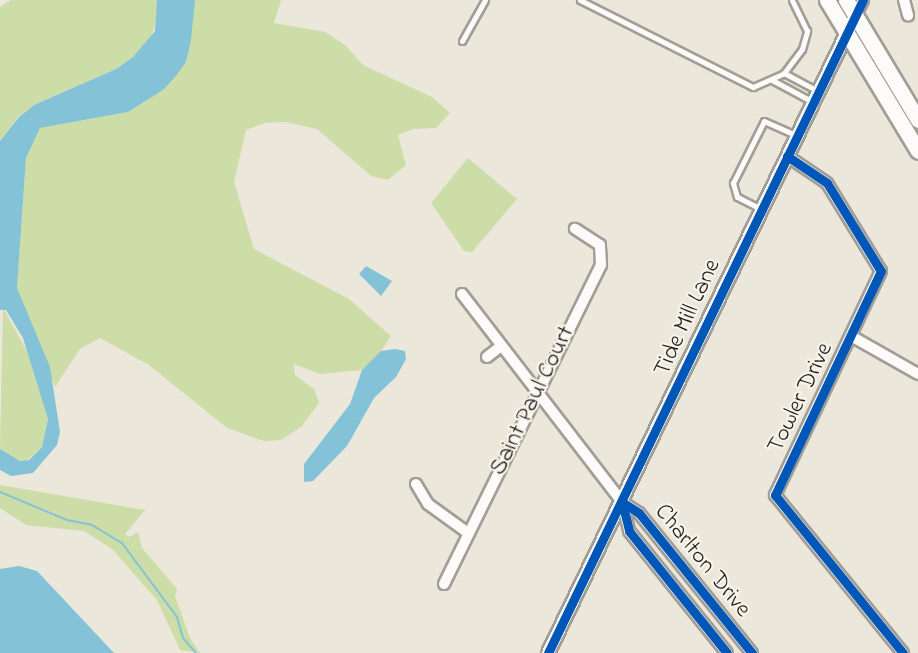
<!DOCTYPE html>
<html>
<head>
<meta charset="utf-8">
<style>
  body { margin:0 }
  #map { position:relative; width:918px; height:653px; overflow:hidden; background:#ece7db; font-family:"Indie Flower",sans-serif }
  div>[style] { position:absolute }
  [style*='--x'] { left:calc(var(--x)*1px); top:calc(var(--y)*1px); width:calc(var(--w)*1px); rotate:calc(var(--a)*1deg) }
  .green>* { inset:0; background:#ccdda7 }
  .water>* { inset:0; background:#84c3d7 }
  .stream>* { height:2px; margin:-1px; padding:0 1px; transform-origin:1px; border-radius:1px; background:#84c3d7 }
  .roads { filter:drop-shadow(2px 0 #a19e97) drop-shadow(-2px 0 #a19e97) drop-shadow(0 2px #a19e97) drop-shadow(0 -2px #a19e97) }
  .service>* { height:5px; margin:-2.5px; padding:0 2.5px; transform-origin:2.5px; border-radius:2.5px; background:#fcfbfa }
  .minor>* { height:10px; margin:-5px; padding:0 5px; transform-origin:5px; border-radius:5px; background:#fcfbfa }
  .tertiary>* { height:12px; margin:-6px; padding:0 6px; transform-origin:6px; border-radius:6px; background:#fcfbfa }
  .secondary>* { height:15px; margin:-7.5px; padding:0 7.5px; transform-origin:7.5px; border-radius:7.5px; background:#fcfbfa }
  .cycleway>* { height:9px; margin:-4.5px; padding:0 4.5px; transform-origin:4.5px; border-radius:4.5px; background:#0057b8 }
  span { translate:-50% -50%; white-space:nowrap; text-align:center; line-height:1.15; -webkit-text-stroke:4.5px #f7f3e8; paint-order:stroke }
  .street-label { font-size:24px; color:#1c1c1c }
</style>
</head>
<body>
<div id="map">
  <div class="green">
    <i style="clip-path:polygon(11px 0,157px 0,158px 18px,148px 44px,133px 57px,116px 69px,34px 105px,18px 117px,0 141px,0 7px)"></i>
    <i style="clip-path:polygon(195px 0,281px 0,274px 23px,325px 32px,345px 45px,363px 65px,432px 97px,450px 113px,436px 128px,413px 129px,398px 135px,406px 165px,388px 180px,371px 176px,317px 129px,286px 122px,265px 123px,246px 130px,234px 182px,254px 249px,349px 299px,391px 336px,376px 359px,362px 370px,320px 374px,294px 364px,295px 375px,314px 389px,319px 403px,301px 427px,281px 440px,264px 441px,227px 428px,149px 365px,100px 338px,80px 349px,55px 387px,17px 288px,26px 158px,34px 135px,40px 128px,128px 112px,163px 90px,186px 62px)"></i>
    <i style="clip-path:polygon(468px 158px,517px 199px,472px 252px,464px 251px,431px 203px)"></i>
    <i style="clip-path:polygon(3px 308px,33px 362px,48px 419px,42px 447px,25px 462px,7px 456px,0 449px)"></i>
    <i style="clip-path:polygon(0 485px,145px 510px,125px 534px,129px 537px,138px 532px,142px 548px,177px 589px,175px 596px,190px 638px,200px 653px,180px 650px,157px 600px,112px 549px,84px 531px,26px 525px,0 508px)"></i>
  </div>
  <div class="water">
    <i style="clip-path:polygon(157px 0,195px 0,191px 40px,186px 62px,175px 77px,163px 90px,128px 112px,40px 128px,26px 158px,17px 288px,50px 367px,60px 432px,57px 445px,33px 473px,11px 476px,0 470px,0 449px,20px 461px,29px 460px,42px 447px,48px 419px,23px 338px,6px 310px,0 310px,0 141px,19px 117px,34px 105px,116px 69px,133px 57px,155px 31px)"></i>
    <i style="clip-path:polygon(366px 266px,392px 281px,381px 296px,359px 274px)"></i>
    <i style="clip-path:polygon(395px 349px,405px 351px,406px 359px,396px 377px,374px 398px,347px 446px,313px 481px,304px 482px,304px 464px,350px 404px,362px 370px,381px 351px)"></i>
    <i style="clip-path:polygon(19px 566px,37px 571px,114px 653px,0 653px,0 569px)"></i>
  </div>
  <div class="stream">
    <i style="--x:0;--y:492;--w:73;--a:22.7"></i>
    <i style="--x:67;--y:520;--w:25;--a:11"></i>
    <i style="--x:92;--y:525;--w:35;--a:31"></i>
    <i style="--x:122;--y:543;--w:92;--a:53.4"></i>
    <i style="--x:177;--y:617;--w:22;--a:74"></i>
    <i style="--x:183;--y:638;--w:20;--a:49"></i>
  </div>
  <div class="roads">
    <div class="service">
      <i style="--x:580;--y:0;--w:194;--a:26.7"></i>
      <i style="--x:753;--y:87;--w:34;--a:-24"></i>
      <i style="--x:784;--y:73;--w:30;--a:-53"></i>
      <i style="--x:802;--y:49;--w:19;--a:-74"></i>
      <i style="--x:807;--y:31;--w:34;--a:-116"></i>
      <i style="--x:462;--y:41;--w:47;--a:-60.7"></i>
      <i style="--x:784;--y:73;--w:38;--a:28"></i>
      <i style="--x:772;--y:80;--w:47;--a:28.2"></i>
      <i style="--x:761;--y:209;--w:27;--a:-153"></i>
      <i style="--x:737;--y:197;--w:15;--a:-106"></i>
      <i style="--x:733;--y:183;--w:69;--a:-63.4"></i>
      <i style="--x:764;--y:121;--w:36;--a:24"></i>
    </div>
    <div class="minor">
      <i style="--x:904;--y:0;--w:16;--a:75"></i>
      <i style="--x:855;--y:16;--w:18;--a:-63"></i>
      <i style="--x:787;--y:156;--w:48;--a:34"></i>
      <i style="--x:827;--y:183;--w:103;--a:58.5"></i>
      <i style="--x:881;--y:271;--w:248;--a:115.3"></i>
      <i style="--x:775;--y:495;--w:203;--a:51"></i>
      <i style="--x:462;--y:294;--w:262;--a:52.4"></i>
      <i style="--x:622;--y:502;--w:20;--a:33"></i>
      <i style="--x:639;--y:513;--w:180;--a:51.1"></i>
      <i style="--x:853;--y:337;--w:75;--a:29.6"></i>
      <i style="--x:487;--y:357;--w:16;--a:-38"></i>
      <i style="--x:416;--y:484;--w:23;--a:59"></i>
      <i style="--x:428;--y:504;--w:49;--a:35.9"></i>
      <i style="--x:622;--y:502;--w:30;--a:76"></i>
      <i style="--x:629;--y:531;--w:156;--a:51.2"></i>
      <i style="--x:444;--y:584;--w:356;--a:-63.8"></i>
      <i style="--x:601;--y:265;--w:20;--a:-93"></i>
      <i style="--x:600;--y:245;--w:30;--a:-147"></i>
    </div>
    <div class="tertiary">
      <i style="--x:548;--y:653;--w:707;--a:-64.27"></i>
    </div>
    <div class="secondary">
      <i style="--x:827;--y:0;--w:176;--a:58.9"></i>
      <i style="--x:846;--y:0;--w:140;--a:59"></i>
    </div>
  </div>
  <div class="cycleway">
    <i style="--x:787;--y:156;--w:48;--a:34"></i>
    <i style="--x:827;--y:183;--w:103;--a:58.5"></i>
    <i style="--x:881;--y:271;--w:248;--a:115.3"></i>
    <i style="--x:775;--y:495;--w:203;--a:51"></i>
    <i style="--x:622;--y:502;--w:20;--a:33"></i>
    <i style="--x:639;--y:513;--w:180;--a:51.1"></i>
    <i style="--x:622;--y:502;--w:30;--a:76"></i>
    <i style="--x:629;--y:531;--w:156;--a:51.2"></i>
    <i style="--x:548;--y:653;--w:725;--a:-64.25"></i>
  </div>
  <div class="street-label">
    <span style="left:688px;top:318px;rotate:-65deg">Tide Mill Lane</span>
    <span style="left:801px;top:398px;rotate:-64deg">Towler Drive</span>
    <span style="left:533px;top:401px;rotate:-64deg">Saint Paul Court</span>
    <span style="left:702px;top:561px;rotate:51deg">Charlton Drive</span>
  </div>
</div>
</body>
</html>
